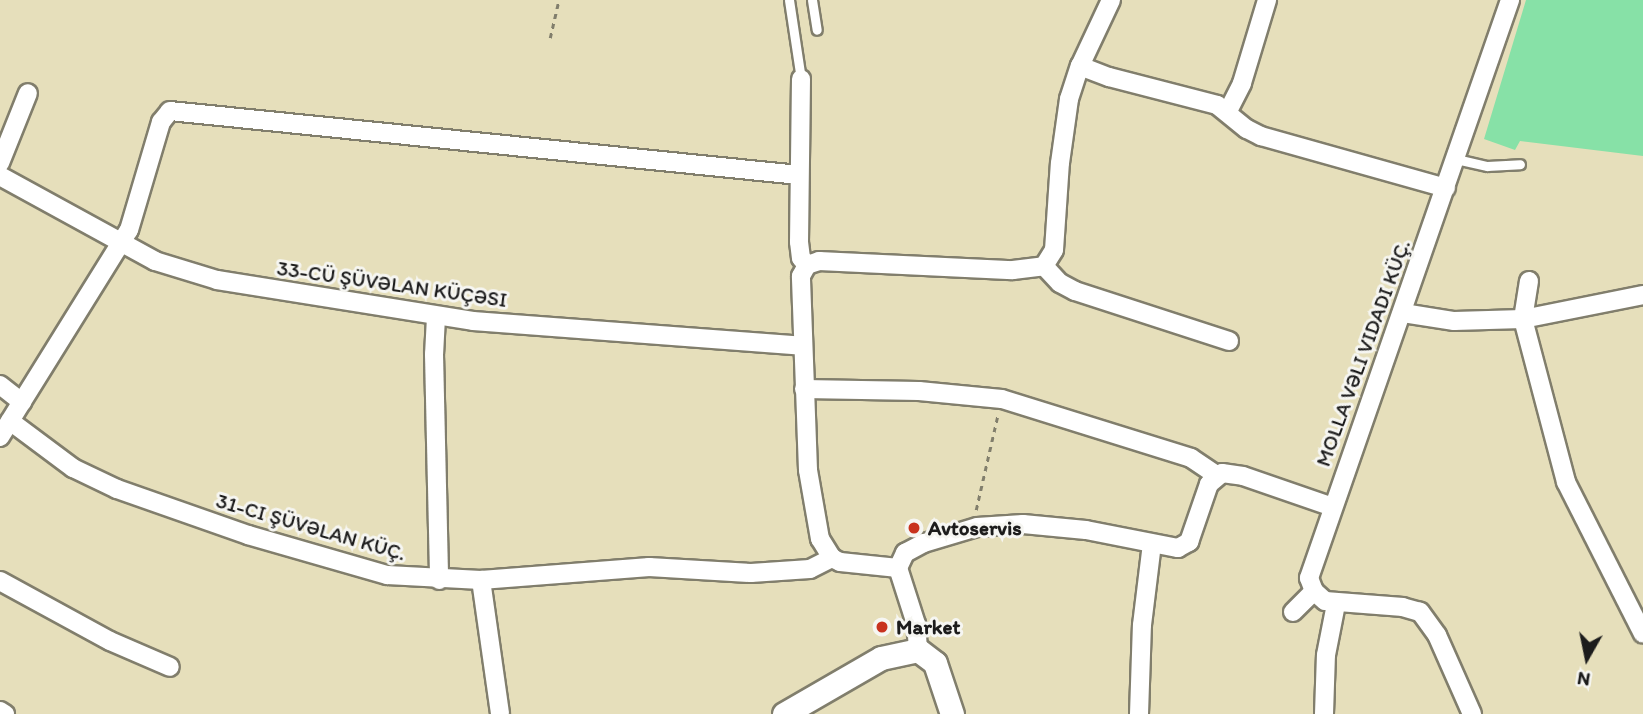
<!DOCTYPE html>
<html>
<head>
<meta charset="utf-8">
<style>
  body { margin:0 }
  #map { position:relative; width:1643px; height:714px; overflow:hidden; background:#e6dfbb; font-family:Itim,sans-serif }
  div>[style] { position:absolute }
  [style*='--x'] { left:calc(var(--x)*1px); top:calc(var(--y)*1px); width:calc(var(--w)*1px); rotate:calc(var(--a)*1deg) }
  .green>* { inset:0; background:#87e1a7 }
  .path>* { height:2.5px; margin-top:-1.25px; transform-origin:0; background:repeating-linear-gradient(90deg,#817e6c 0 5px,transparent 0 10px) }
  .roads { filter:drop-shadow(2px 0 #817e6c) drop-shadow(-2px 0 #817e6c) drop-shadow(0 2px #817e6c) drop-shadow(0 -2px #817e6c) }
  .service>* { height:9px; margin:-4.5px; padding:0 4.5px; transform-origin:4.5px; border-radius:4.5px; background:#fff }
  .minor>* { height:18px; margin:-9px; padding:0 9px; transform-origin:9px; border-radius:9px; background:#fff }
  .tertiary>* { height:23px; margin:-11.5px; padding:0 11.5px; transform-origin:11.5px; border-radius:11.5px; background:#fff }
  .dots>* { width:19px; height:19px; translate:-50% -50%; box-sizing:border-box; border:4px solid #f6f6f2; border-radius:50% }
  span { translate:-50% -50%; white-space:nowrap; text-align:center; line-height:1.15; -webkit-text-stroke:6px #f6f6f2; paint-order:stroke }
  .street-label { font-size:21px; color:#1c1c1c }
  .poi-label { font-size:21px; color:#1c1c1c; font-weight:700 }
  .left { translate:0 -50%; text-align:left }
  .north { position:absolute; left:1552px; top:623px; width:70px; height:70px; -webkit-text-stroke:5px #f6f6f2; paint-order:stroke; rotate:189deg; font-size:19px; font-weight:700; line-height:28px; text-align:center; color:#1c1c1c }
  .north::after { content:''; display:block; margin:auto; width:24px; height:32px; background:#1c1c1c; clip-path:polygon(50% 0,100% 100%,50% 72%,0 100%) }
</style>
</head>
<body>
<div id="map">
  <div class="green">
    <i style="clip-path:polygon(1526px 0,1643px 0,1643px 156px,1520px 141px,1515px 150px,1484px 139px)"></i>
  </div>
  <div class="path">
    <i style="--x:550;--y:38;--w:39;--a:-77"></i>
    <i style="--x:976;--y:510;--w:98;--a:-77.1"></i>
  </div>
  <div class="roads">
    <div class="service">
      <i style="--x:789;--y:0;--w:80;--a:81.4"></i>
      <i style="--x:812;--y:0;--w:30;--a:81"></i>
      <i style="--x:1456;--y:159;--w:32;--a:13"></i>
      <i style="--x:1487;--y:166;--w:33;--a:-3"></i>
    </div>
    <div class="minor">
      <i style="--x:1080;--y:66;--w:31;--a:21"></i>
      <i style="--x:1109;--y:77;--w:112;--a:14.5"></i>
      <i style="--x:1217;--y:105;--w:38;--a:39"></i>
      <i style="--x:1247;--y:129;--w:16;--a:27"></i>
      <i style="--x:1261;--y:136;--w:192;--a:15.7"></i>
      <i style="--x:801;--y:79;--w:163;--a:90.7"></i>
      <i style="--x:799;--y:242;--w:16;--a:83"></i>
      <i style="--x:801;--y:258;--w:9;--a:49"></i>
      <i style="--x:1228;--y:111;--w:31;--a:-63"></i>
      <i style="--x:1242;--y:83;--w:87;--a:-73.2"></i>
      <i style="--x:0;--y:163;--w:75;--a:-68.2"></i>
      <i style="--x:0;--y:176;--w:177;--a:28.7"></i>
      <i style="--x:155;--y:261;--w:65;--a:17"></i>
      <i style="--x:217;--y:280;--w:259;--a:9.1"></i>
      <i style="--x:473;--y:321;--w:330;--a:4.3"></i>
      <i style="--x:1044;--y:266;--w:23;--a:47"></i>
      <i style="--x:1060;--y:283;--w:17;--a:28"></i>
      <i style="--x:1075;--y:291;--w:162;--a:18"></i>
      <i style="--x:1529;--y:281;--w:38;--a:99"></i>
      <i style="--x:1523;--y:319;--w:169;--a:75.2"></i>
      <i style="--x:1566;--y:482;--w:170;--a:63.1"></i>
      <i style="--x:1403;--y:313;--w:52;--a:8.9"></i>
      <i style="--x:1454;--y:321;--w:69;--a:-1.7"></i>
      <i style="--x:1523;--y:319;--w:122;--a:-11.3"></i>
      <i style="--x:436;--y:317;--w:37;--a:93"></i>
      <i style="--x:434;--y:354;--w:226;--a:88.7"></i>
      <i style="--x:0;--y:385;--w:28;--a:38"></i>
      <i style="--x:804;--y:389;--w:115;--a:1"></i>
      <i style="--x:919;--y:391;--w:83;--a:5.5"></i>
      <i style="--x:1002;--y:399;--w:198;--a:17.3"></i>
      <i style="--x:1191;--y:458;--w:30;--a:34"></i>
      <i style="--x:10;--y:421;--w:79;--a:36.7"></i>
      <i style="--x:73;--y:468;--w:49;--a:25.5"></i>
      <i style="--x:117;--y:489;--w:139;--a:19.3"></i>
      <i style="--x:248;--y:535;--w:145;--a:16.1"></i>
      <i style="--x:387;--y:575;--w:94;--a:3"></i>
      <i style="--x:481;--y:580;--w:169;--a:-4.4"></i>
      <i style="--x:649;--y:567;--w:102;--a:3.4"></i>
      <i style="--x:751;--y:573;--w:59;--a:-3.9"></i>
      <i style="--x:810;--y:569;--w:25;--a:-27"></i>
      <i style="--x:0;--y:437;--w:244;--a:-58.1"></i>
      <i style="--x:129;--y:230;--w:113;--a:-73.5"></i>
      <i style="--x:161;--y:122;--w:14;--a:-51"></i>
      <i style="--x:170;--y:111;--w:632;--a:5.81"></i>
      <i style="--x:898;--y:568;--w:58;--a:-174.1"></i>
      <i style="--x:840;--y:562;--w:9;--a:-153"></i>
      <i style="--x:832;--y:558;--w:22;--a:-122"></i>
      <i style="--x:820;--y:539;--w:70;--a:-99.9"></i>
      <i style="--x:808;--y:470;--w:194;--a:-92.1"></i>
      <i style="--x:801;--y:276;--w:13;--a:-61"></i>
      <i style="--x:807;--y:265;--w:13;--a:-18"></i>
      <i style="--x:819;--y:261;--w:194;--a:2.7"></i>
      <i style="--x:1013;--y:270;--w:31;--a:-7"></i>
      <i style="--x:1044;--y:266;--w:19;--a:-58"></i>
      <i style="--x:1054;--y:250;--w:87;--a:-86.1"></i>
      <i style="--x:1060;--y:163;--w:65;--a:-82"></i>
      <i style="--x:1069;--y:99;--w:35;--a:-72"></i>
      <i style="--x:1080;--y:66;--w:73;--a:-64.8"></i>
      <i style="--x:481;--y:580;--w:135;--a:81.9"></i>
      <i style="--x:0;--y:581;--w:125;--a:28.6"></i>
      <i style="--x:110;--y:641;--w:65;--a:23.4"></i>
      <i style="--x:1293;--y:612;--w:30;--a:-45"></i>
      <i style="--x:918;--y:650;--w:26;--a:-94"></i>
      <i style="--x:916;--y:624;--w:59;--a:-107.8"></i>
      <i style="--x:898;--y:568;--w:17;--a:-65"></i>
      <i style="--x:905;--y:553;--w:21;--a:-28"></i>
      <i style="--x:924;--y:543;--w:55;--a:-16.8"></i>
      <i style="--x:977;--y:527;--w:46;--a:-3.7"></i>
      <i style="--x:1023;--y:524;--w:63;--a:5.4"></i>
      <i style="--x:1086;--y:530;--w:94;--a:11.1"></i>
      <i style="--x:1178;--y:548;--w:13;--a:-29"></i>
      <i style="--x:1189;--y:542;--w:61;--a:-71"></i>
      <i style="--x:1209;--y:484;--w:17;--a:-40"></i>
      <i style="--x:1222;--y:473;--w:21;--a:8"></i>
      <i style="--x:1243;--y:476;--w:95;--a:19"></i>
      <i style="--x:0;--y:711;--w:6;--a:31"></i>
      <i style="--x:1139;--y:714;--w:89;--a:-88.1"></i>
      <i style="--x:1142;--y:625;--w:82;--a:-83"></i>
      <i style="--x:1324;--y:714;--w:59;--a:-88.1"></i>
      <i style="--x:1326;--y:655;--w:52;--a:-78.9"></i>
      <i style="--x:1472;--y:714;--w:86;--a:-113.9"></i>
      <i style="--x:1437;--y:635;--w:29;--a:-126"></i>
      <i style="--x:1420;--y:612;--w:18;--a:-164"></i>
      <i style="--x:1403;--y:607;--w:78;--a:-175.6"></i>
      <i style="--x:1325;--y:601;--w:15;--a:-138"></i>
      <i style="--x:1314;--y:591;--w:14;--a:-111"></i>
      <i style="--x:1309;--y:578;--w:612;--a:-70.82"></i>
    </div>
    <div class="tertiary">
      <i style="--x:784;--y:714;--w:112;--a:-30"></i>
      <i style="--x:881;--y:658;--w:38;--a:-12"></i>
      <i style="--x:918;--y:650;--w:21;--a:37"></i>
      <i style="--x:935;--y:663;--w:54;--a:71.6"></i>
    </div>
  </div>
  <div class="dots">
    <i style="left:914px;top:528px;background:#c8321e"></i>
    <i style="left:882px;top:627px;background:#c8321e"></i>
  </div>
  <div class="street-label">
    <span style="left:392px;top:284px;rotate:8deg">33-CÜ ŞÜVƏLAN KÜÇƏSI</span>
    <span style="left:1363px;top:353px;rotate:-70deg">MOLLA VƏLI VIDADI KÜÇ.</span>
    <span style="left:311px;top:527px;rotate:16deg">31-CI ŞÜVƏLAN KÜÇ.</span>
  </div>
  <div class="poi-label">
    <span class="left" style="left:928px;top:528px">Avtoservis</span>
    <span class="left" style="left:896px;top:627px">Market</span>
  </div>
  <div class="north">N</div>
</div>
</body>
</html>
